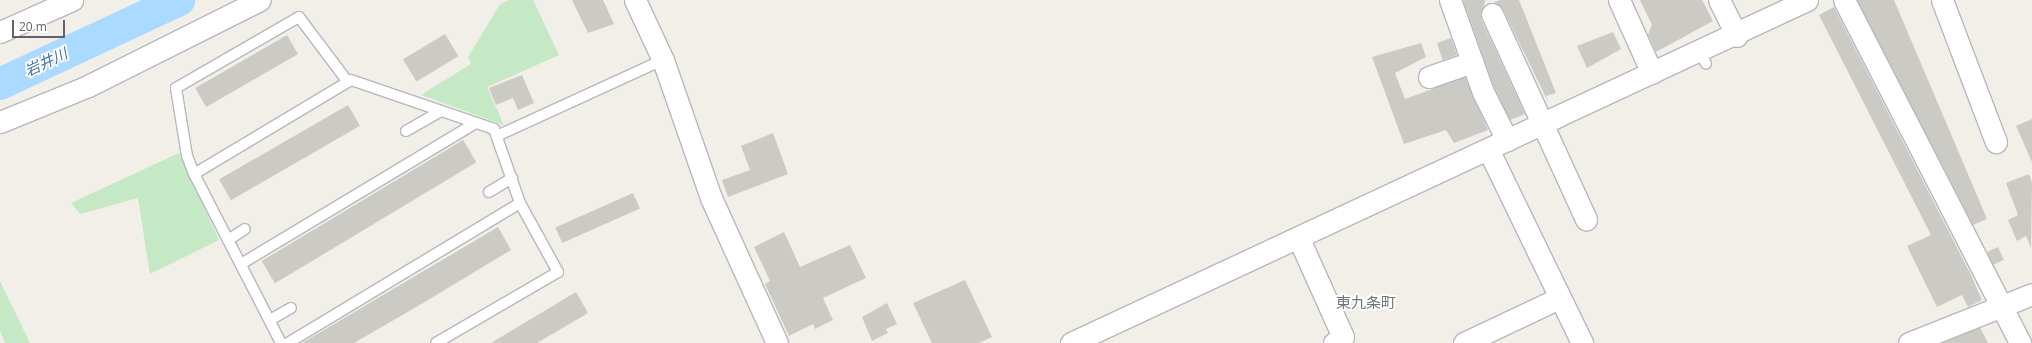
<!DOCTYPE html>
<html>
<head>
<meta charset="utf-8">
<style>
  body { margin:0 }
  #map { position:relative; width:2032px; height:343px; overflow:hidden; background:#f1efe8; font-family:"Open Sans","Noto Sans JP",sans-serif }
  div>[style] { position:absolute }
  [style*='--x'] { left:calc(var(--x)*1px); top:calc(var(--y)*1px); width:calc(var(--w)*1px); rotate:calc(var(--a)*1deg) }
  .green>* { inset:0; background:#c5e8c5 }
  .river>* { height:32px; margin:-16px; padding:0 16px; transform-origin:16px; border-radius:16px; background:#aadaff }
  .building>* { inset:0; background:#cccac5; transform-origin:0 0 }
  .roads { filter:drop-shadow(1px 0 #b5b8bc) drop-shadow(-1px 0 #b5b8bc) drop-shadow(0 1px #b5b8bc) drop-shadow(0 -1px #b5b8bc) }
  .lane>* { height:10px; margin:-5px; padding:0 5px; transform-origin:5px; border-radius:5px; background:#fff }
  .street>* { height:21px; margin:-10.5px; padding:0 10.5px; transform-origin:10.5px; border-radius:10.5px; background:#fff }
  span { translate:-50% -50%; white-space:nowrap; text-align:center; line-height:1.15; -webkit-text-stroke:3.5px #fff; paint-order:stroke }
  .water-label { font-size:15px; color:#4174aa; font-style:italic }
  .neighbourhood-label { font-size:15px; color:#70757a }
  .scale { position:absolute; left:12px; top:20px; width:53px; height:18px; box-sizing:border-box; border:2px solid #5f6368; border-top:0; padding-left:5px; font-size:12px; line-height:14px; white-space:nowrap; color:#5f6368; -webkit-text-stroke:3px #fff; paint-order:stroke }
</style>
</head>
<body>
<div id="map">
  <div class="green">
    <i style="clip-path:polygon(509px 0,533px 0,559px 55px,487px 87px,504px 125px,421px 95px,471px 64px,468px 57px,500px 4px)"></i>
    <i style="clip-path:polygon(179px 153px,219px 240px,150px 274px,138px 198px,80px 214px,71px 203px)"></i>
    <i style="clip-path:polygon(0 281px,30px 343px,5px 343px,0 331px)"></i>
  </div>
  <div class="river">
    <i style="--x:0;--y:84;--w:198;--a:-25.1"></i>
  </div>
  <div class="building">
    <i style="clip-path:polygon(572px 0,603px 0,614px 24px,588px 33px)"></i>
    <i style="clip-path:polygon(1463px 0,1485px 0,1481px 19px,1525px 114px,1510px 120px,1494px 87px)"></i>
    <i style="clip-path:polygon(1500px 0,1519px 0,1556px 93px,1546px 96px,1549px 104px,1503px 9px,1494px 2px)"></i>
    <i style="clip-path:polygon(1640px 0,1702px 0,1713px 21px,1656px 52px,1648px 34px,1652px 25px)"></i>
    <i style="clip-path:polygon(1857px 0,1894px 0,1987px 219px,1973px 225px)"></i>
    <i style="clip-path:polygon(1834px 7px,1971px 275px,1982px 300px,1968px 307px,1962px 295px,1937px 307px,1907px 246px,1931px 235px,1819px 15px)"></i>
    <i style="clip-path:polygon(1613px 32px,1621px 49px,1587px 68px,1577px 46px)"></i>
    <i style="left:445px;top:34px;width:26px;height:49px;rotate:59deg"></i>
    <i style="left:287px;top:35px;width:22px;height:106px;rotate:60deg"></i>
    <i style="left:1451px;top:38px;width:18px;height:15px;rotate:71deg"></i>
    <i style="clip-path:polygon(1421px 43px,1426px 57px,1395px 73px,1405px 99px,1465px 77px,1488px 130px,1454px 143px,1446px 130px,1404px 144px,1372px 57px)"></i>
    <i style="clip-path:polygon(522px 75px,534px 103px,518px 110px,513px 98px,496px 105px,489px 88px)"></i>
    <i style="left:348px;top:105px;width:24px;height:149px;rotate:60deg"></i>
    <i style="clip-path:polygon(2032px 119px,2032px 162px,2016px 126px)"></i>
    <i style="clip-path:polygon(773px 133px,788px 174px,728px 197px,722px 180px,750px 170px,741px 146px)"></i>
    <i style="left:463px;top:140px;width:26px;height:235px;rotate:59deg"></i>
    <i style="clip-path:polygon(2029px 174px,2032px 183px,2031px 248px,2026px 236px,2017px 241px,2008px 220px,2018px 215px,2006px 183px)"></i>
    <i style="left:633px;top:193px;width:17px;height:85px;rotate:66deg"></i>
    <i style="clip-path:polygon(498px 227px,511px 250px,418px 306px,354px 343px,302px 343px)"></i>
    <i style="clip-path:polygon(784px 232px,800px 267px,850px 245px,866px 278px,823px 298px,833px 320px,815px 329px,813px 324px,789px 336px,765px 284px,770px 281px,754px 247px)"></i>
    <i style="left:1998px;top:247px;width:14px;height:12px;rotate:65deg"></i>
    <i style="clip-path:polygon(965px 280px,992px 337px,979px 343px,932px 343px,913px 303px)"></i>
    <i style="clip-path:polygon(576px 292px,588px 313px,537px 343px,491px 343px)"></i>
    <i style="clip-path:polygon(887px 303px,897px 324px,886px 329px,888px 333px,872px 341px,862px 317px)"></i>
    <i style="clip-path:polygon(1980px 327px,1988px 343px,1942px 343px,1945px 342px)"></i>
  </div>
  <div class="roads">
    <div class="lane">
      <i style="--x:1700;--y:52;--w:13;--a:63"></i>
      <i style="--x:406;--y:131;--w:40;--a:-29.7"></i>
      <i style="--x:499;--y:135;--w:180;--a:-24.6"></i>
      <i style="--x:194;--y:174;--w:19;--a:-111"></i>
      <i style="--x:187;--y:156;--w:69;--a:-99.2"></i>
      <i style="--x:176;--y:88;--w:142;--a:-30"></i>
      <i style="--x:299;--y:17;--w:81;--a:53"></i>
      <i style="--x:489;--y:192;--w:27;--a:-31"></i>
      <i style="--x:228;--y:240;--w:20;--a:-33"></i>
      <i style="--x:241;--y:264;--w:274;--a:-31"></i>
      <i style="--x:270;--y:320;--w:24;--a:-30"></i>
      <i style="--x:281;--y:343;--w:190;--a:-117.2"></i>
      <i style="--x:194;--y:174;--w:183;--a:-30.9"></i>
      <i style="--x:351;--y:80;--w:151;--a:18.9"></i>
      <i style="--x:494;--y:129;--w:78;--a:70.6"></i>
      <i style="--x:520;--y:203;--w:79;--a:61.2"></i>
      <i style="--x:558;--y:272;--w:141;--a:149.8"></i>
      <i style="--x:288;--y:343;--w:271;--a:-31.1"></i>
    </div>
    <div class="street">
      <i style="--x:635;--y:0;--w:66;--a:65"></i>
      <i style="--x:663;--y:60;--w:146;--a:70.8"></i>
      <i style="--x:711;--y:198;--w:159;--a:65.5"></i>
      <i style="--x:1450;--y:0;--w:98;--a:70.3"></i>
      <i style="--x:1483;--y:92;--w:54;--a:63.4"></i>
      <i style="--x:1619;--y:0;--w:80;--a:65.7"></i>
      <i style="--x:1719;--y:0;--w:40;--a:63.4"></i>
      <i style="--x:1844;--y:0;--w:386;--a:62.8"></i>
      <i style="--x:1942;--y:0;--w:152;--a:69.2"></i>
      <i style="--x:1492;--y:14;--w:226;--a:65.4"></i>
      <i style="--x:0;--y:32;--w:79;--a:-24"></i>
      <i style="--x:1429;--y:77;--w:46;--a:-19.2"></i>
      <i style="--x:0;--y:122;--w:95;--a:-22.2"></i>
      <i style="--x:88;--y:86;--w:192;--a:-26.6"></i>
      <i style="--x:1488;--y:149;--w:216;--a:64.1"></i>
      <i style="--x:1299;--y:239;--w:107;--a:65.8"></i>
      <i style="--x:1343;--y:337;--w:11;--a:146"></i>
      <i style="--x:1071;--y:343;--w:812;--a:-24.99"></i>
      <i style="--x:1464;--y:343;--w:105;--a:-25.3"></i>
      <i style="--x:1909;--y:343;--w:132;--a:-21.7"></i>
    </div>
  </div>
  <div class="water-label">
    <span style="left:46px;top:62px;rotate:-25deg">岩井川</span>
  </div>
  <div class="neighbourhood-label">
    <span style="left:1366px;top:303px">東九条町</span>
  </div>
  <div class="scale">20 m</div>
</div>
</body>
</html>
